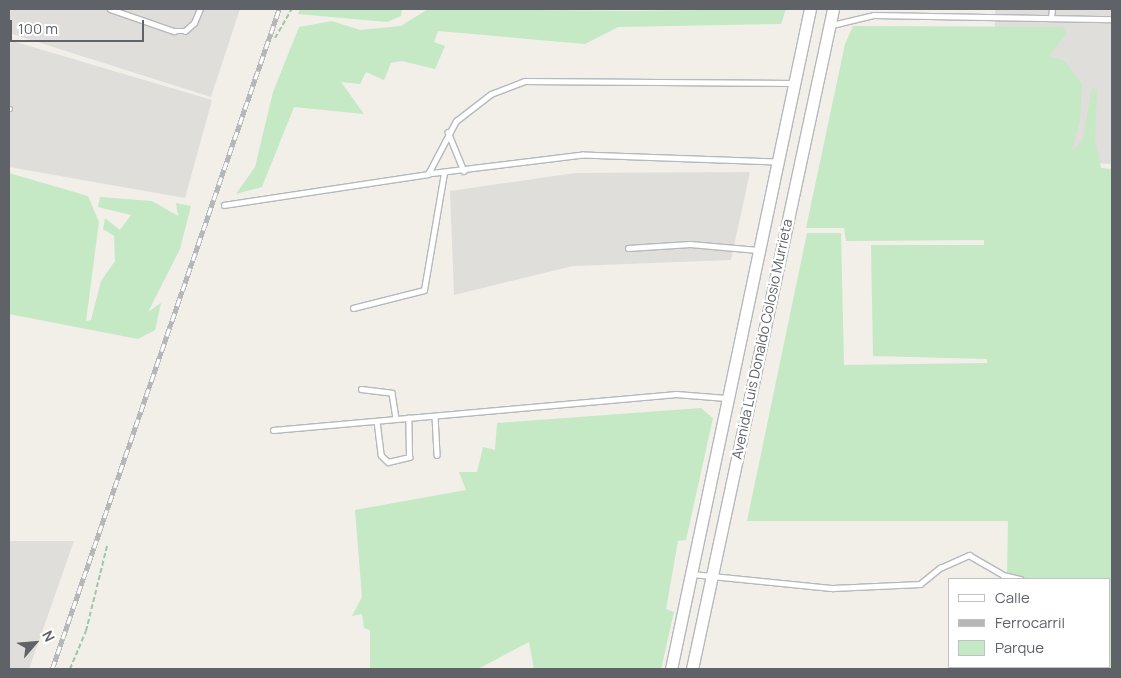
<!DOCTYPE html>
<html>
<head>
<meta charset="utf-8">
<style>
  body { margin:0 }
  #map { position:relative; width:1121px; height:678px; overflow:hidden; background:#f1efe8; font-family:Manrope,sans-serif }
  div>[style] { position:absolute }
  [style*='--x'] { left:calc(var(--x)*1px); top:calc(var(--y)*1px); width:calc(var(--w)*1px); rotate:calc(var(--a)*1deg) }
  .industrial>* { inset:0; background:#e0deda }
  .green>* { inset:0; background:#c5e8c5 }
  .path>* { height:2px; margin-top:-1px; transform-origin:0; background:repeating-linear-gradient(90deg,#9cc7a9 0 5px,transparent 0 7.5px) }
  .roads { filter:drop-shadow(1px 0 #b5b8bc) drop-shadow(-1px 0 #b5b8bc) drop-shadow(0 1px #b5b8bc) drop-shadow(0 -1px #b5b8bc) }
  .lane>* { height:4.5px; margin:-2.25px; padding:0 2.25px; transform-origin:2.25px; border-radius:2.25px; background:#fff }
  .secondary>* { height:11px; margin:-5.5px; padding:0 5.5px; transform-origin:5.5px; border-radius:5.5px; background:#fff }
  .rail>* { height:4.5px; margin-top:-2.25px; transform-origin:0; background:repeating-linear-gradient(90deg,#fff 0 8px,#b6b7b8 0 16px); box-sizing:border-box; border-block:1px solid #b6b7b8 }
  span { translate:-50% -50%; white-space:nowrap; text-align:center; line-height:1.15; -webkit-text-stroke:4.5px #fff; paint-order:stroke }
  .street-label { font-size:14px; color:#5f6368 }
  .frame { position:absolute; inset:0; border:10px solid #5f6368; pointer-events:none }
  .legend { position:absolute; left:948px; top:578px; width:162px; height:90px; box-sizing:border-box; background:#fff; border:1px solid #bfc1c3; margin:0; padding:6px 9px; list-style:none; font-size:15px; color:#5f6368 }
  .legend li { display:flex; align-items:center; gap:10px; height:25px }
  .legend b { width:25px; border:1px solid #bfc1c3 }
  .north { position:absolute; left:10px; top:618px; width:50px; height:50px; -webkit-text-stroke:4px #fff; paint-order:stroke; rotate:63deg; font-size:14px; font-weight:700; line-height:20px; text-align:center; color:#5f6368 }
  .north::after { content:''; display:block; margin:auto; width:18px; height:22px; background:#5f6368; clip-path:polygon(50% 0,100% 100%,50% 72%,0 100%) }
  .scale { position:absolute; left:10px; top:20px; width:134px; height:22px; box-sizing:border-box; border:2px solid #5f6368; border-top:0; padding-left:6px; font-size:15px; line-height:18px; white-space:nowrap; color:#5f6368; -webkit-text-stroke:4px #fff; paint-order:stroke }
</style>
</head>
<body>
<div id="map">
  <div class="industrial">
    <i style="clip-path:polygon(9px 9px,240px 9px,211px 97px,9px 33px)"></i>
    <i style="clip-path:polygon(995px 9px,1112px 9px,1112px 164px,1056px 162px,994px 56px)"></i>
    <i style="clip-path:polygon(9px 40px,212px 100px,185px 198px,9px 167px)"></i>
    <i style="clip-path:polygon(750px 172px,731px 260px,573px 266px,454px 295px,450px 191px,575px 173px)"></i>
    <i style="clip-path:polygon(9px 541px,74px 541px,29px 669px,9px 669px)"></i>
  </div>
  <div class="green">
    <i style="clip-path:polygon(300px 9px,402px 9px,401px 16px,387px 22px,298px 14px)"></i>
    <i style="clip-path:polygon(428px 9px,629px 11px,786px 9px,781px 24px,618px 27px,585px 44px,438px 31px,434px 42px,445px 46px,435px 69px,402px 61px,391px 63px,384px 80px,366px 72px,360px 84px,341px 82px,364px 114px,294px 107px,262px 187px,236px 194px,255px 167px,273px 92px,299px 27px,332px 21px,360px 30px,401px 26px)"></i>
    <i style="clip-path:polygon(853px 26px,1064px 27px,1066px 34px,1049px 56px,1065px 61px,1082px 84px,1080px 120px,1071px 153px,1083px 139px,1092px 87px,1097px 90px,1095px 139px,1101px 168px,1112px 169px,1112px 669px,993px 669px,1110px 667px,1110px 579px,1007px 579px,1008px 521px,747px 521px,807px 233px,841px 233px,844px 365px,987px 363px,987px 359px,873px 356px,871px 245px,984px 245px,984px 240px,846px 241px,844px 228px,806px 228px,845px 44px)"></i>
    <i style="clip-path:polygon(9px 173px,88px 196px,99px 222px,86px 321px,91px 320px,101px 281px,115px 261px,114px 236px,103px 229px,105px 218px,120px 230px,131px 215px,98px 207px,100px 197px,152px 201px,178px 216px,176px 203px,191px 206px,180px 249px,148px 312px,161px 303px,155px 330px,138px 339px,9px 314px)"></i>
    <i style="clip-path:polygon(701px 408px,713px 418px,686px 540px,678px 541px,666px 609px,674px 612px,661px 669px,534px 669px,529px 642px,478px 669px,370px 669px,370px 630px,364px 628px,362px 614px,352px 616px,362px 597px,355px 510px,466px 490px,459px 472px,477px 472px,483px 447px,495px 450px,497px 423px)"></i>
  </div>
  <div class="path">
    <i style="--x:275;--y:38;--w:34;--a:-60"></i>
    <i style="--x:70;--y:669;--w:41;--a:-67.2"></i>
    <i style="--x:86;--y:631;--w:88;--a:-76.1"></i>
  </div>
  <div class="roads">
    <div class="lane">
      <i style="--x:110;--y:9;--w:68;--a:19"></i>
      <i style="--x:174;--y:31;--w:11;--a:0"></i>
      <i style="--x:185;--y:31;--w:12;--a:-42"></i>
      <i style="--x:194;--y:23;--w:15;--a:-67"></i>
      <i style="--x:1051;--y:18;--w:9;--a:-84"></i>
      <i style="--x:832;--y:25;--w:43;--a:-13.4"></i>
      <i style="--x:874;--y:15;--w:238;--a:1"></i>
      <i style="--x:9;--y:109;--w:1;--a:0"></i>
      <i style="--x:448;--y:132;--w:42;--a:67.7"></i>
      <i style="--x:776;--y:162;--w:193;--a:-177.9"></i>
      <i style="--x:583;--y:155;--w:156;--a:173"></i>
      <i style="--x:428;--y:174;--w:60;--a:-62.2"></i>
      <i style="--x:456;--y:121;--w:44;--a:-37.6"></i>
      <i style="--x:491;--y:94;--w:36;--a:-21"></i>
      <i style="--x:525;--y:81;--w:268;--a:0.4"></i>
      <i style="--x:224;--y:205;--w:206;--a:-8.6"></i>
      <i style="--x:628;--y:248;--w:62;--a:-3.7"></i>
      <i style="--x:690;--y:244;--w:68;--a:5"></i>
      <i style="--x:353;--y:308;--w:73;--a:-14.2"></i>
      <i style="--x:424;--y:290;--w:119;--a:-80.3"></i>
      <i style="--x:361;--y:389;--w:31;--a:7"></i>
      <i style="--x:392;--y:393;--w:26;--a:81"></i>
      <i style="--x:435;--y:416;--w:39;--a:87"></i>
      <i style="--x:377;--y:421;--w:34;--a:83"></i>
      <i style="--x:381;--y:455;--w:10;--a:45"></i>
      <i style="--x:388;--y:462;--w:22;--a:-13"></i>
      <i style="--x:409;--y:457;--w:39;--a:-91"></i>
      <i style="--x:273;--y:430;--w:405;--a:-5.1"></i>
      <i style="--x:676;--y:394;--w:50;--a:4.6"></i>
      <i style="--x:692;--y:574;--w:142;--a:5.7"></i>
      <i style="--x:833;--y:588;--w:87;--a:-2.6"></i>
      <i style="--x:920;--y:584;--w:26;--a:-39"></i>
      <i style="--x:940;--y:568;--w:32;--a:-24"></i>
      <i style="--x:969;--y:555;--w:39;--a:30"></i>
      <i style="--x:1003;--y:575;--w:18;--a:13"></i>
      <i style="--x:1073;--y:669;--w:4;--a:-27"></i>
    </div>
    <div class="secondary">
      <i style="--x:671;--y:669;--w:674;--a:-78.11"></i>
      <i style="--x:692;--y:669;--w:675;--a:-77.94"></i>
    </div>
  </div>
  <div class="rail">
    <i style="--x:52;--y:669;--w:698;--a:-71.02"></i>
  </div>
  <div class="street-label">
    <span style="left:762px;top:339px;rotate:-78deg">Avenida Luis Donaldo Colosio Murrieta</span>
  </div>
  <div class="frame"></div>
  <ul class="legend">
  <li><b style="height:6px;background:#fff"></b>Calle</li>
  <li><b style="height:6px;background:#b6b7b8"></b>Ferrocarril</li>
  <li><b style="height:14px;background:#c5e8c5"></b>Parque</li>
  </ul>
  <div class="north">N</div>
  <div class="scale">100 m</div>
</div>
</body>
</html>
